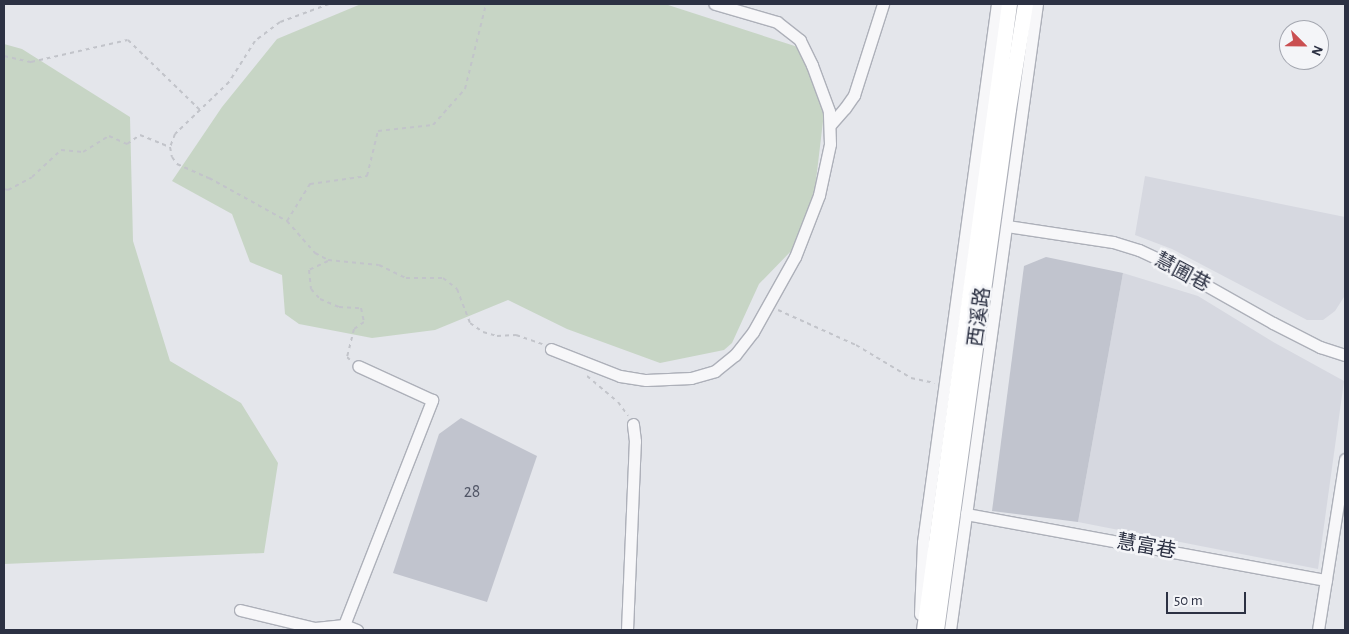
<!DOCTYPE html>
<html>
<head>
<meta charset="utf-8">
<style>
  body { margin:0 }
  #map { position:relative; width:1349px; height:634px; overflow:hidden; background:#e4e6eb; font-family:"Alegreya Sans","Noto Sans SC",sans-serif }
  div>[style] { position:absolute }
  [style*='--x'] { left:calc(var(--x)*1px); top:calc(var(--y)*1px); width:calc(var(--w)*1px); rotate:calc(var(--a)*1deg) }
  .built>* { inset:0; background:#d6d8e0 }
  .green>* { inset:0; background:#c7d5c5 }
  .building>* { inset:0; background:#c1c4ce }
  .path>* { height:2px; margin-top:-1px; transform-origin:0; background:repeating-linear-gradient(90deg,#c2c4ca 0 4px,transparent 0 8px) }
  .roads { filter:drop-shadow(1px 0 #adb0b9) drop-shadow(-1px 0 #adb0b9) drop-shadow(0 1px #adb0b9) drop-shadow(0 -1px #adb0b9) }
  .minor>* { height:11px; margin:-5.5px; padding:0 5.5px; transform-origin:5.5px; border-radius:5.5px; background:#f7f7f9 }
  .major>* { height:15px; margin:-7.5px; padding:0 7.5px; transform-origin:7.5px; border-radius:7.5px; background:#fff }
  span { translate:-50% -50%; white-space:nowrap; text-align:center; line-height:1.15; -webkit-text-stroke:5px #f4f5f8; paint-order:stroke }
  .number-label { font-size:18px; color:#515666 }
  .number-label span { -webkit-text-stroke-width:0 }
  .street-label { font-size:20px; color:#2c3143 }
  .frame { position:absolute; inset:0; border:5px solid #2c3143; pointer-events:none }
  .north { position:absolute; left:1279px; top:20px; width:50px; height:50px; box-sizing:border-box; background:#f4f5f8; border:1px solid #a4a7b0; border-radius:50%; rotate:113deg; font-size:14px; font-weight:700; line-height:20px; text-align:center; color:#2c3143 }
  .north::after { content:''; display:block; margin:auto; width:18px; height:22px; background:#ca4f51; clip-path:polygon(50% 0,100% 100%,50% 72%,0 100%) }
  .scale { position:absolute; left:1166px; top:592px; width:80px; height:22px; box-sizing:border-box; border:2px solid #2c3143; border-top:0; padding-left:6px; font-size:15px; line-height:18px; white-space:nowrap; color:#2c3143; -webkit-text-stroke:4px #f4f5f8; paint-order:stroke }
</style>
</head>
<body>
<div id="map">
  <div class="built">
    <i style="clip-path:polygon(1145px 176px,1345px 217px,1345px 290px,1344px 297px,1335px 311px,1323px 320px,1307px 320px,1172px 249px,1135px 235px)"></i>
    <i style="clip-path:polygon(1123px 273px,1198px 296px,1275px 343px,1344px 381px,1318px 569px,1078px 522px)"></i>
  </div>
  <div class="green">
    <i style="clip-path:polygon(361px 4px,665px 4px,801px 48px,824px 113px,814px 197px,795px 247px,759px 284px,732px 343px,724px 350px,660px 363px,567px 329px,508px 300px,435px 330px,372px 338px,299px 324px,285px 314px,282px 275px,250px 262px,232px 214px,172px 181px,222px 107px,277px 39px)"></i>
    <i style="clip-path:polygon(4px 44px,22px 49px,130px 117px,133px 241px,170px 361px,241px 403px,278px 463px,264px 553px,4px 564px)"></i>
  </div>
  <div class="building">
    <i style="clip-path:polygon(1046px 257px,1123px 273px,1078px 522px,992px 511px,1024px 266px)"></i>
    <i style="clip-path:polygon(461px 418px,537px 456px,487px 602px,393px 573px,439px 434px)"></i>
  </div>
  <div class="path">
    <i style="--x:329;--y:4;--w:52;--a:159.8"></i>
    <i style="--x:280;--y:22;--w:31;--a:143"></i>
    <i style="--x:255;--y:41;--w:49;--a:122.4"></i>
    <i style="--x:229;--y:82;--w:75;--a:136.1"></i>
    <i style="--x:175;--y:134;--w:14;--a:111"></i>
    <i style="--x:170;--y:147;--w:10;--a:79"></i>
    <i style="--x:172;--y:157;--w:9;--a:54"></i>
    <i style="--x:177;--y:164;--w:35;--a:24"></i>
    <i style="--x:209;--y:178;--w:89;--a:28.9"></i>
    <i style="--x:287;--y:221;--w:43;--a:48.8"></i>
    <i style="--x:315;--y:253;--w:15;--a:28"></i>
    <i style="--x:328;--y:260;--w:51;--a:5.6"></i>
    <i style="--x:379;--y:265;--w:30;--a:26"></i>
    <i style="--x:406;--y:278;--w:37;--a:0"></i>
    <i style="--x:443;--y:278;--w:18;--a:38"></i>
    <i style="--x:457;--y:289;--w:36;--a:69"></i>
    <i style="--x:470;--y:323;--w:16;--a:35"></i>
    <i style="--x:483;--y:332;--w:15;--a:16"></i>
    <i style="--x:497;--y:336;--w:19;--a:-3"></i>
    <i style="--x:516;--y:335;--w:28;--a:19"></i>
    <i style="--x:4;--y:56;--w:28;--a:13"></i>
    <i style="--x:31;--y:62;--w:99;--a:-12.8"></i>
    <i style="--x:128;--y:40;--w:100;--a:44.2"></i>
    <i style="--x:4;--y:189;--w:4;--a:14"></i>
    <i style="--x:8;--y:190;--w:27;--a:-28"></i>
    <i style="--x:32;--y:177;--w:40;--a:-43"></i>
    <i style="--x:61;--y:150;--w:22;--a:5"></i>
    <i style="--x:83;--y:152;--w:31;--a:-32"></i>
    <i style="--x:109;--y:136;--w:20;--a:24"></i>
    <i style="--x:127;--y:144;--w:16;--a:-35"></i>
    <i style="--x:140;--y:135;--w:32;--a:22"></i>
    <i style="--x:287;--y:221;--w:44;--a:-58.1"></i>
    <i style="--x:310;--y:184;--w:58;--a:-8"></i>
    <i style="--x:367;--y:176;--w:46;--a:-76.3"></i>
    <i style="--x:378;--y:131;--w:55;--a:-6.2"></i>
    <i style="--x:433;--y:125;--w:48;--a:-48.4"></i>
    <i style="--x:465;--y:89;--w:88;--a:-76.1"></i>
    <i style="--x:328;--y:261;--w:21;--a:155"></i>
    <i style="--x:309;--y:270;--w:19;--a:84"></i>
    <i style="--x:311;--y:289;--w:13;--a:48"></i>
    <i style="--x:320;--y:299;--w:21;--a:23"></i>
    <i style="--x:339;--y:307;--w:22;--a:3"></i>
    <i style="--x:361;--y:308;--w:14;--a:78"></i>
    <i style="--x:364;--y:322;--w:12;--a:145"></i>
    <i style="--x:354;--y:329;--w:29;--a:104"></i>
    <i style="--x:347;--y:357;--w:4;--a:45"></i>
    <i style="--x:778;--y:310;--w:85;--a:24.2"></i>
    <i style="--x:856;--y:345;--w:64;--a:31"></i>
    <i style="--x:911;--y:378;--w:24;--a:12"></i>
    <i style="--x:587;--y:376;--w:40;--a:40"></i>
    <i style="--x:618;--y:402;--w:17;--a:54"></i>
  </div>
  <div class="roads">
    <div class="minor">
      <i style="--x:831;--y:124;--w:21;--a:-49"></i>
      <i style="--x:845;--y:108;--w:16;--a:-55"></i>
      <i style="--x:854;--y:95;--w:96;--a:-72.3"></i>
      <i style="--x:1007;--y:226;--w:107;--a:8.6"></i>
      <i style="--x:1113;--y:242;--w:27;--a:17"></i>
      <i style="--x:1139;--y:250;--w:29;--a:25"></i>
      <i style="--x:1165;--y:262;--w:124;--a:29.5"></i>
      <i style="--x:1273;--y:323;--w:53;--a:27.1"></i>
      <i style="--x:1320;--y:347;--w:26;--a:18"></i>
      <i style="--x:551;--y:349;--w:74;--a:21.4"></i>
      <i style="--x:620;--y:376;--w:26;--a:9"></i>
      <i style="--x:646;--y:380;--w:45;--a:-2.5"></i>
      <i style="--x:691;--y:378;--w:25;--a:-16"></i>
      <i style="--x:715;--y:371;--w:26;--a:-39"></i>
      <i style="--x:735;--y:355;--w:29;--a:-52"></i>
      <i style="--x:753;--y:332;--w:86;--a:-60.8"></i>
      <i style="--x:795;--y:257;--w:66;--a:-68.8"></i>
      <i style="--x:819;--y:195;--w:52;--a:-77.8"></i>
      <i style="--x:830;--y:144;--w:33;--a:-92"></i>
      <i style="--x:829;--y:111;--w:49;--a:-110.3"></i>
      <i style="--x:812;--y:65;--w:28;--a:-116"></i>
      <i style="--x:800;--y:40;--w:29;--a:-142"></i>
      <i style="--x:777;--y:22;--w:65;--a:-163.8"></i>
      <i style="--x:966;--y:514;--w:366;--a:10.4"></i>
      <i style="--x:240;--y:610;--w:77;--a:13.5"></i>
      <i style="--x:920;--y:614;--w:72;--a:-87.6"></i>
      <i style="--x:923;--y:542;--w:543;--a:-82.17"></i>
      <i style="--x:344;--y:625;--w:14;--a:21"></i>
      <i style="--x:314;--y:630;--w:2;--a:-63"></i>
      <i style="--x:315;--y:628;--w:29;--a:-6"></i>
      <i style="--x:344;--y:625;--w:242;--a:-68.6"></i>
      <i style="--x:432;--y:400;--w:81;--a:-155.3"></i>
      <i style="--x:627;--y:630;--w:189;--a:-87.6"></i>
      <i style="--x:635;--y:441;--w:17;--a:-97"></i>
      <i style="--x:950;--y:630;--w:632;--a:-82.09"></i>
      <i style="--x:1318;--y:630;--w:173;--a:-81"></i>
    </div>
    <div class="major">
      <i style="--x:924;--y:630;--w:632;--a:-82.27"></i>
      <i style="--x:936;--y:630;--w:526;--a:-82.13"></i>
      <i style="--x:1008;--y:109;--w:106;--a:-80.8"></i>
    </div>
  </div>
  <div class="number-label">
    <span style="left:472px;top:492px">28</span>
  </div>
  <div class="street-label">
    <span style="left:1182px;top:273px;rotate:28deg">慧圃巷</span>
    <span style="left:980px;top:317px;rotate:-82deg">西溪路</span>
    <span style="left:1146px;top:547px;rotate:10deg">慧富巷</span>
  </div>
  <div class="frame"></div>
  <div class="north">N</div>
  <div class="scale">50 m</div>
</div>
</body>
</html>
